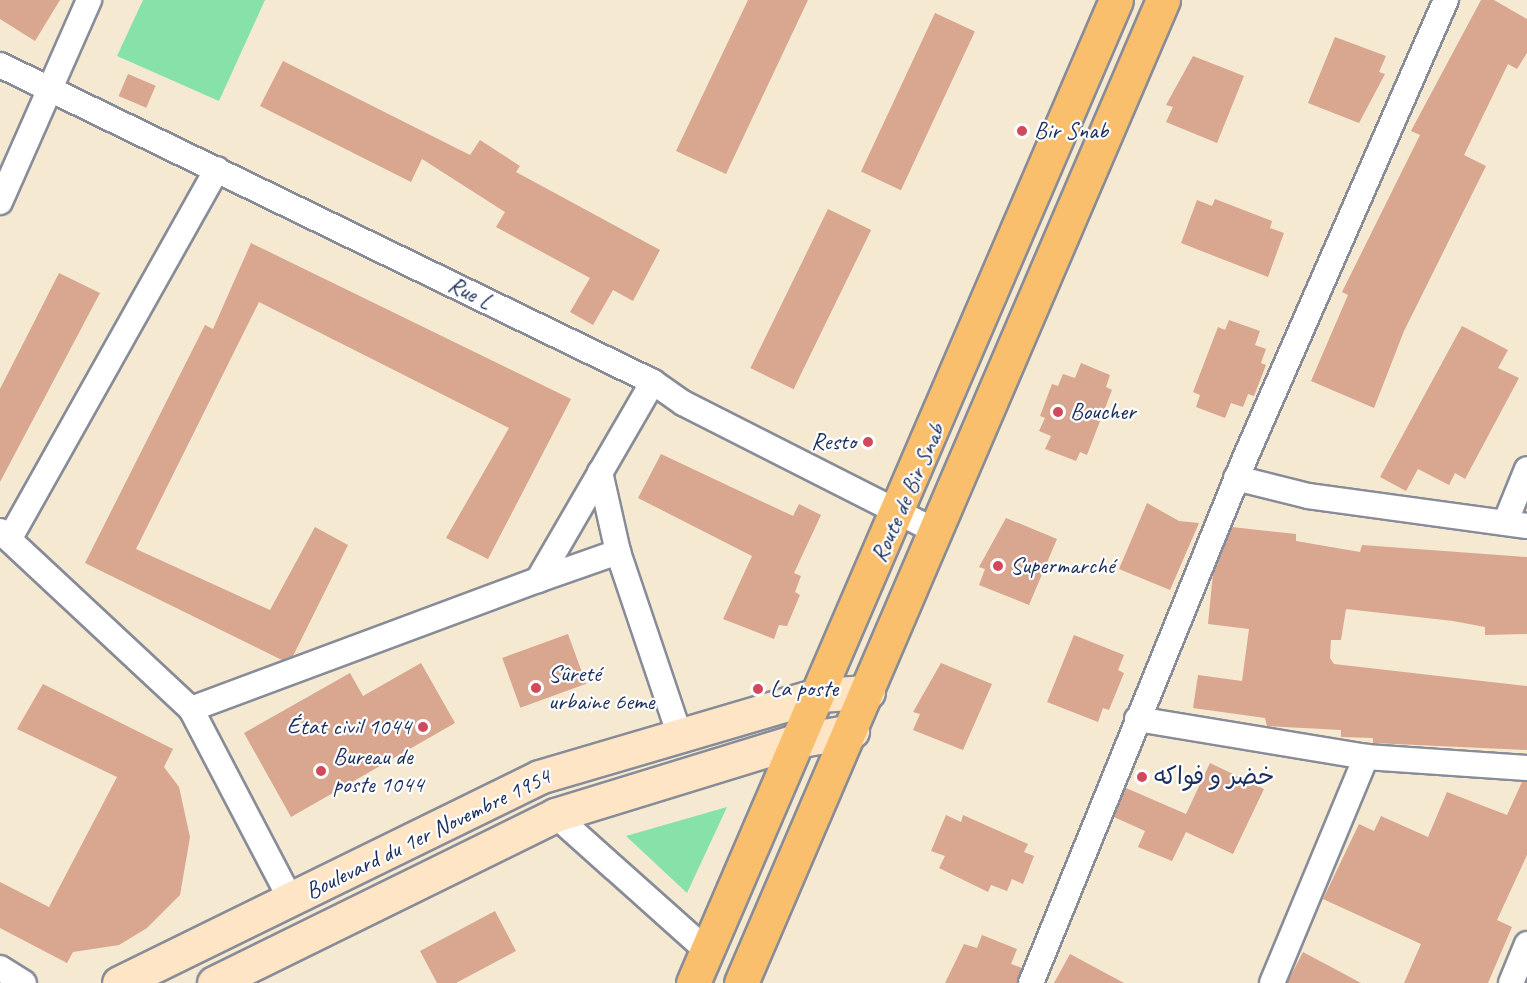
<!DOCTYPE html>
<html>
<head>
<meta charset="utf-8">
<style>
  body { margin:0 }
  #map { position:relative; width:1527px; height:983px; overflow:hidden; background:#f5e9d2; font-family:Caveat,"Playpen Sans Arabic",sans-serif }
  div>[style] { position:absolute }
  [style*='--x'] { left:calc(var(--x)*1px); top:calc(var(--y)*1px); width:calc(var(--w)*1px); rotate:calc(var(--a)*1deg) }
  .green>* { inset:0; background:#87e2a8 }
  .building>* { inset:0; background:#d9a68f; transform-origin:0 0 }
  .roads { filter:drop-shadow(2px 0 #888c98) drop-shadow(-2px 0 #888c98) drop-shadow(0 2px #888c98) drop-shadow(0 -2px #888c98) }
  .street>* { height:24px; margin:-12px; padding:0 12px; transform-origin:12px; border-radius:12px; background:#fff }
  .secondary>* { height:33px; margin:-16.5px; padding:0 16.5px; transform-origin:16.5px; border-radius:16.5px; background:#fde5c5 }
  .primary>* { height:33px; margin:-16.5px; padding:0 16.5px; transform-origin:16.5px; border-radius:16.5px; background:#f9bf6d }
  .dots>* { width:16px; height:16px; translate:-50% -50%; box-sizing:border-box; border:3px solid #fff; border-radius:50% }
  span { translate:-50% -50%; white-space:nowrap; text-align:center; line-height:1.15; -webkit-text-stroke:4.5px #fff; paint-order:stroke }
  .poi-label { font-size:24px; color:#1b2f5e }
  .left { translate:0 -50%; text-align:left }
  .right { translate:-100% -50%; text-align:right }
  .street-label { font-size:24px; color:#1b2f5e }
</style>
</head>
<body>
<div id="map">
  <div class="green">
    <i style="clip-path:polygon(143px 0,265px 0,219px 101px,117px 56px)"></i>
    <i style="clip-path:polygon(727px 807px,687px 893px,626px 836px)"></i>
  </div>
  <div class="building">
    <i style="clip-path:polygon(0 0,60px 0,35px 41px,0 19px)"></i>
    <i style="clip-path:polygon(748px 0,808px 0,726px 174px,676px 151px)"></i>
    <i style="clip-path:polygon(1481px 0,1494px 0,1527px 19px,1527px 53px,1517px 69px,1508px 64px,1464px 155px,1486px 166px,1404px 331px,1374px 408px,1311px 381px,1348px 295px,1342px 292px,1420px 135px,1411px 131px)"></i>
    <i style="left:935px;top:13px;width:44px;height:175px;rotate:25deg"></i>
    <i style="clip-path:polygon(1335px 37px,1386px 56px,1379px 72px,1385px 74px,1359px 123px,1308px 103px)"></i>
    <i style="clip-path:polygon(1193px 56px,1244px 76px,1217px 143px,1166px 122px,1173px 107px,1166px 105px)"></i>
    <i style="clip-path:polygon(283px 61px,470px 155px,480px 140px,520px 166px,516px 172px,660px 250px,633px 301px,613px 290px,593px 325px,570px 312px,590px 278px,496px 227px,505px 212px,422px 159px,411px 182px,260px 106px)"></i>
    <i style="left:128px;top:74px;width:30px;height:24px;rotate:23deg"></i>
    <i style="clip-path:polygon(1215px 199px,1272px 221px,1270px 228px,1284px 233px,1268px 277px,1181px 243px,1197px 200px,1212px 206px)"></i>
    <i style="left:828px;top:209px;width:48px;height:177px;rotate:26deg"></i>
    <i style="clip-path:polygon(251px 243px,571px 399px,488px 559px,446px 538px,509px 428px,259px 302px,136px 549px,270px 610px,315px 527px,348px 545px,293px 656px,282px 660px,85px 563px,205px 325px,213px 329px)"></i>
    <i style="clip-path:polygon(59px 273px,100px 293px,0 482px,0 389px)"></i>
    <i style="clip-path:polygon(1229px 320px,1260px 331px,1255px 345px,1266px 349px,1261px 363px,1266px 365px,1254px 396px,1248px 394px,1243px 407px,1231px 403px,1225px 418px,1196px 407px,1200px 395px,1193px 392px,1218px 327px,1225px 330px)"></i>
    <i style="clip-path:polygon(1462px 326px,1508px 350px,1498px 368px,1519px 378px,1465px 479px,1455px 473px,1449px 485px,1418px 469px,1406px 491px,1380px 477px)"></i>
    <i style="clip-path:polygon(1081px 363px,1110px 375px,1106px 387px,1112px 390px,1087px 455px,1080px 452px,1076px 461px,1045px 449px,1051px 436px,1039px 431px,1045px 418px,1040px 416px,1052px 384px,1058px 386px,1063px 374px,1075px 378px)"></i>
    <i style="clip-path:polygon(661px 454px,793px 516px,799px 504px,821px 515px,794px 573px,801px 576px,795px 592px,800px 595px,787px 626px,779px 625px,774px 639px,723px 619px,752px 556px,638px 498px)"></i>
    <i style="clip-path:polygon(1147px 503px,1179px 521px,1199px 523px,1170px 590px,1119px 569px)"></i>
    <i style="clip-path:polygon(1006px 518px,1057px 539px,1029px 605px,979px 585px,985px 569px,979px 567px)"></i>
    <i style="clip-path:polygon(1232px 527px,1296px 534px,1296px 541px,1360px 552px,1362px 545px,1527px 557px,1527px 634px,1485px 635px,1485px 627px,1453px 621px,1346px 609px,1341px 640px,1331px 640px,1330px 658px,1334px 664px,1527px 686px,1527px 750px,1373px 743px,1373px 738px,1341px 737px,1341px 730px,1267px 726px,1265px 718px,1193px 708px,1198px 675px,1242px 681px,1249px 629px,1208px 624px,1213px 573px)"></i>
    <i style="left:568px;top:634px;width:53px;height:70px;rotate:70deg"></i>
    <i style="clip-path:polygon(1074px 635px,1124px 655px,1118px 670px,1124px 673px,1109px 710px,1103px 708px,1098px 722px,1047px 702px)"></i>
    <i style="clip-path:polygon(421px 663px,455px 723px,291px 817px,244px 733px,350px 673px,363px 696px)"></i>
    <i style="clip-path:polygon(941px 663px,992px 684px,963px 750px,913px 730px,920px 714px,913px 712px)"></i>
    <i style="clip-path:polygon(43px 684px,173px 749px,164px 767px,179px 787px,190px 837px,180px 895px,147px 928px,119px 945px,73px 952px,67px 963px,0 928px,0 882px,49px 907px,117px 777px,17px 729px)"></i>
    <i style="clip-path:polygon(1210px 763px,1264px 789px,1233px 854px,1186px 832px,1172px 861px,1138px 847px,1145px 831px,1114px 817px,1126px 788px,1186px 814px)"></i>
    <i style="clip-path:polygon(1522px 782px,1527px 782px,1527px 855px,1497px 920px,1512px 927px,1488px 983px,1404px 983px,1421px 944px,1323px 899px,1359px 824px,1374px 831px,1381px 816px,1428px 837px,1447px 792px,1507px 815px)"></i>
    <i style="clip-path:polygon(946px 815px,961px 822px,963px 815px,1028px 844px,1024px 852px,1034px 856px,1023px 884px,1012px 879px,1007px 891px,991px 885px,988px 892px,939px 868px,945px 856px,931px 851px)"></i>
    <i style="clip-path:polygon(495px 911px,516px 951px,456px 983px,437px 983px,420px 951px)"></i>
    <i style="clip-path:polygon(982px 935px,1017px 949px,1011px 964px,1022px 968px,1017px 983px,945px 983px,964px 944px,977px 948px)"></i>
    <i style="clip-path:polygon(1303px 952px,1361px 983px,1287px 983px)"></i>
    <i style="clip-path:polygon(1070px 954px,1124px 983px,1046px 983px,1054px 983px)"></i>
  </div>
  <div class="roads">
    <div class="street">
      <i style="--x:0;--y:65;--w:726;--a:25.89"></i>
      <i style="--x:653;--y:382;--w:37;--a:35"></i>
      <i style="--x:683;--y:403;--w:283;--a:26.9"></i>
      <i style="--x:0;--y:202;--w:221;--a:-66.2"></i>
      <i style="--x:600;--y:472;--w:82;--a:77.3"></i>
      <i style="--x:618;--y:552;--w:191;--a:71.4"></i>
      <i style="--x:1236;--y:478;--w:74;--a:14"></i>
      <i style="--x:1308;--y:496;--w:221;--a:7.8"></i>
      <i style="--x:1505;--y:523;--w:58;--a:-67.8"></i>
      <i style="--x:0;--y:531;--w:261;--a:43"></i>
      <i style="--x:191;--y:709;--w:216;--a:62.4"></i>
      <i style="--x:10;--y:538;--w:423;--a:-60.7"></i>
      <i style="--x:538;--y:580;--w:85;--a:-19.3"></i>
      <i style="--x:191;--y:709;--w:370;--a:-20.4"></i>
      <i style="--x:538;--y:580;--w:229;--a:-59.9"></i>
      <i style="--x:1137;--y:719;--w:232;--a:9.4"></i>
      <i style="--x:1366;--y:757;--w:161;--a:3.9"></i>
      <i style="--x:555;--y:815;--w:203;--a:41.8"></i>
      <i style="--x:0;--y:968;--w:28;--a:32"></i>
      <i style="--x:1031;--y:983;--w:567;--a:-67.82"></i>
      <i style="--x:1245;--y:458;--w:500;--a:-66.31"></i>
      <i style="--x:1272;--y:983;--w:245;--a:-67.4"></i>
      <i style="--x:1511;--y:983;--w:42;--a:-67.7"></i>
    </div>
    <div class="secondary">
      <i style="--x:119;--y:983;--w:468;--a:-26.1"></i>
      <i style="--x:539;--y:777;--w:291;--a:-16.4"></i>
      <i style="--x:818;--y:695;--w:50;--a:-3.4"></i>
      <i style="--x:214;--y:983;--w:380;--a:-26.2"></i>
      <i style="--x:555;--y:815;--w:252;--a:-17.1"></i>
      <i style="--x:796;--y:741;--w:57;--a:-10.1"></i>
    </div>
    <div class="primary">
      <i style="--x:693;--y:983;--w:1070;--a:-66.72"></i>
      <i style="--x:741;--y:983;--w:1070;--a:-66.77"></i>
    </div>
  </div>
  <div class="dots">
    <i style="left:1022px;top:131px;background:#d1495b"></i>
    <i style="left:1058px;top:412px;background:#d1495b"></i>
    <i style="left:868px;top:442px;background:#d1495b"></i>
    <i style="left:998px;top:566px;background:#d1495b"></i>
    <i style="left:536px;top:688px;background:#d1495b"></i>
    <i style="left:758px;top:689px;background:#d1495b"></i>
    <i style="left:423px;top:727px;background:#d1495b"></i>
    <i style="left:321px;top:771px;background:#d1495b"></i>
    <i style="left:1142px;top:777px;background:#d1495b"></i>
  </div>
  <div class="poi-label">
    <span class="left" style="left:1034px;top:131px">Bir Snab</span>
    <span class="left" style="left:1070px;top:412px">Boucher</span>
    <span class="right" style="left:856px;top:442px">Resto</span>
    <span class="left" style="left:1010px;top:566px">Supermarché</span>
    <span class="left" style="left:548px;top:688px">Sûreté<br>urbaine 6eme</span>
    <span class="left" style="left:770px;top:689px">La poste</span>
    <span class="right" style="left:411px;top:727px">État civil 1044</span>
    <span class="left" style="left:333px;top:771px">Bureau de<br>poste 1044</span>
    <span class="left" style="left:1154px;top:777px">خضر و فواكه</span>
  </div>
  <div class="street-label">
    <span style="left:470px;top:293px;rotate:26deg">Rue L</span>
    <span style="left:908px;top:493px;rotate:-66deg">Route de Bir Snab</span>
    <span style="left:428px;top:834px;rotate:-26deg">Boulevard du 1er Novembre 1954</span>
  </div>
</div>
</body>
</html>
